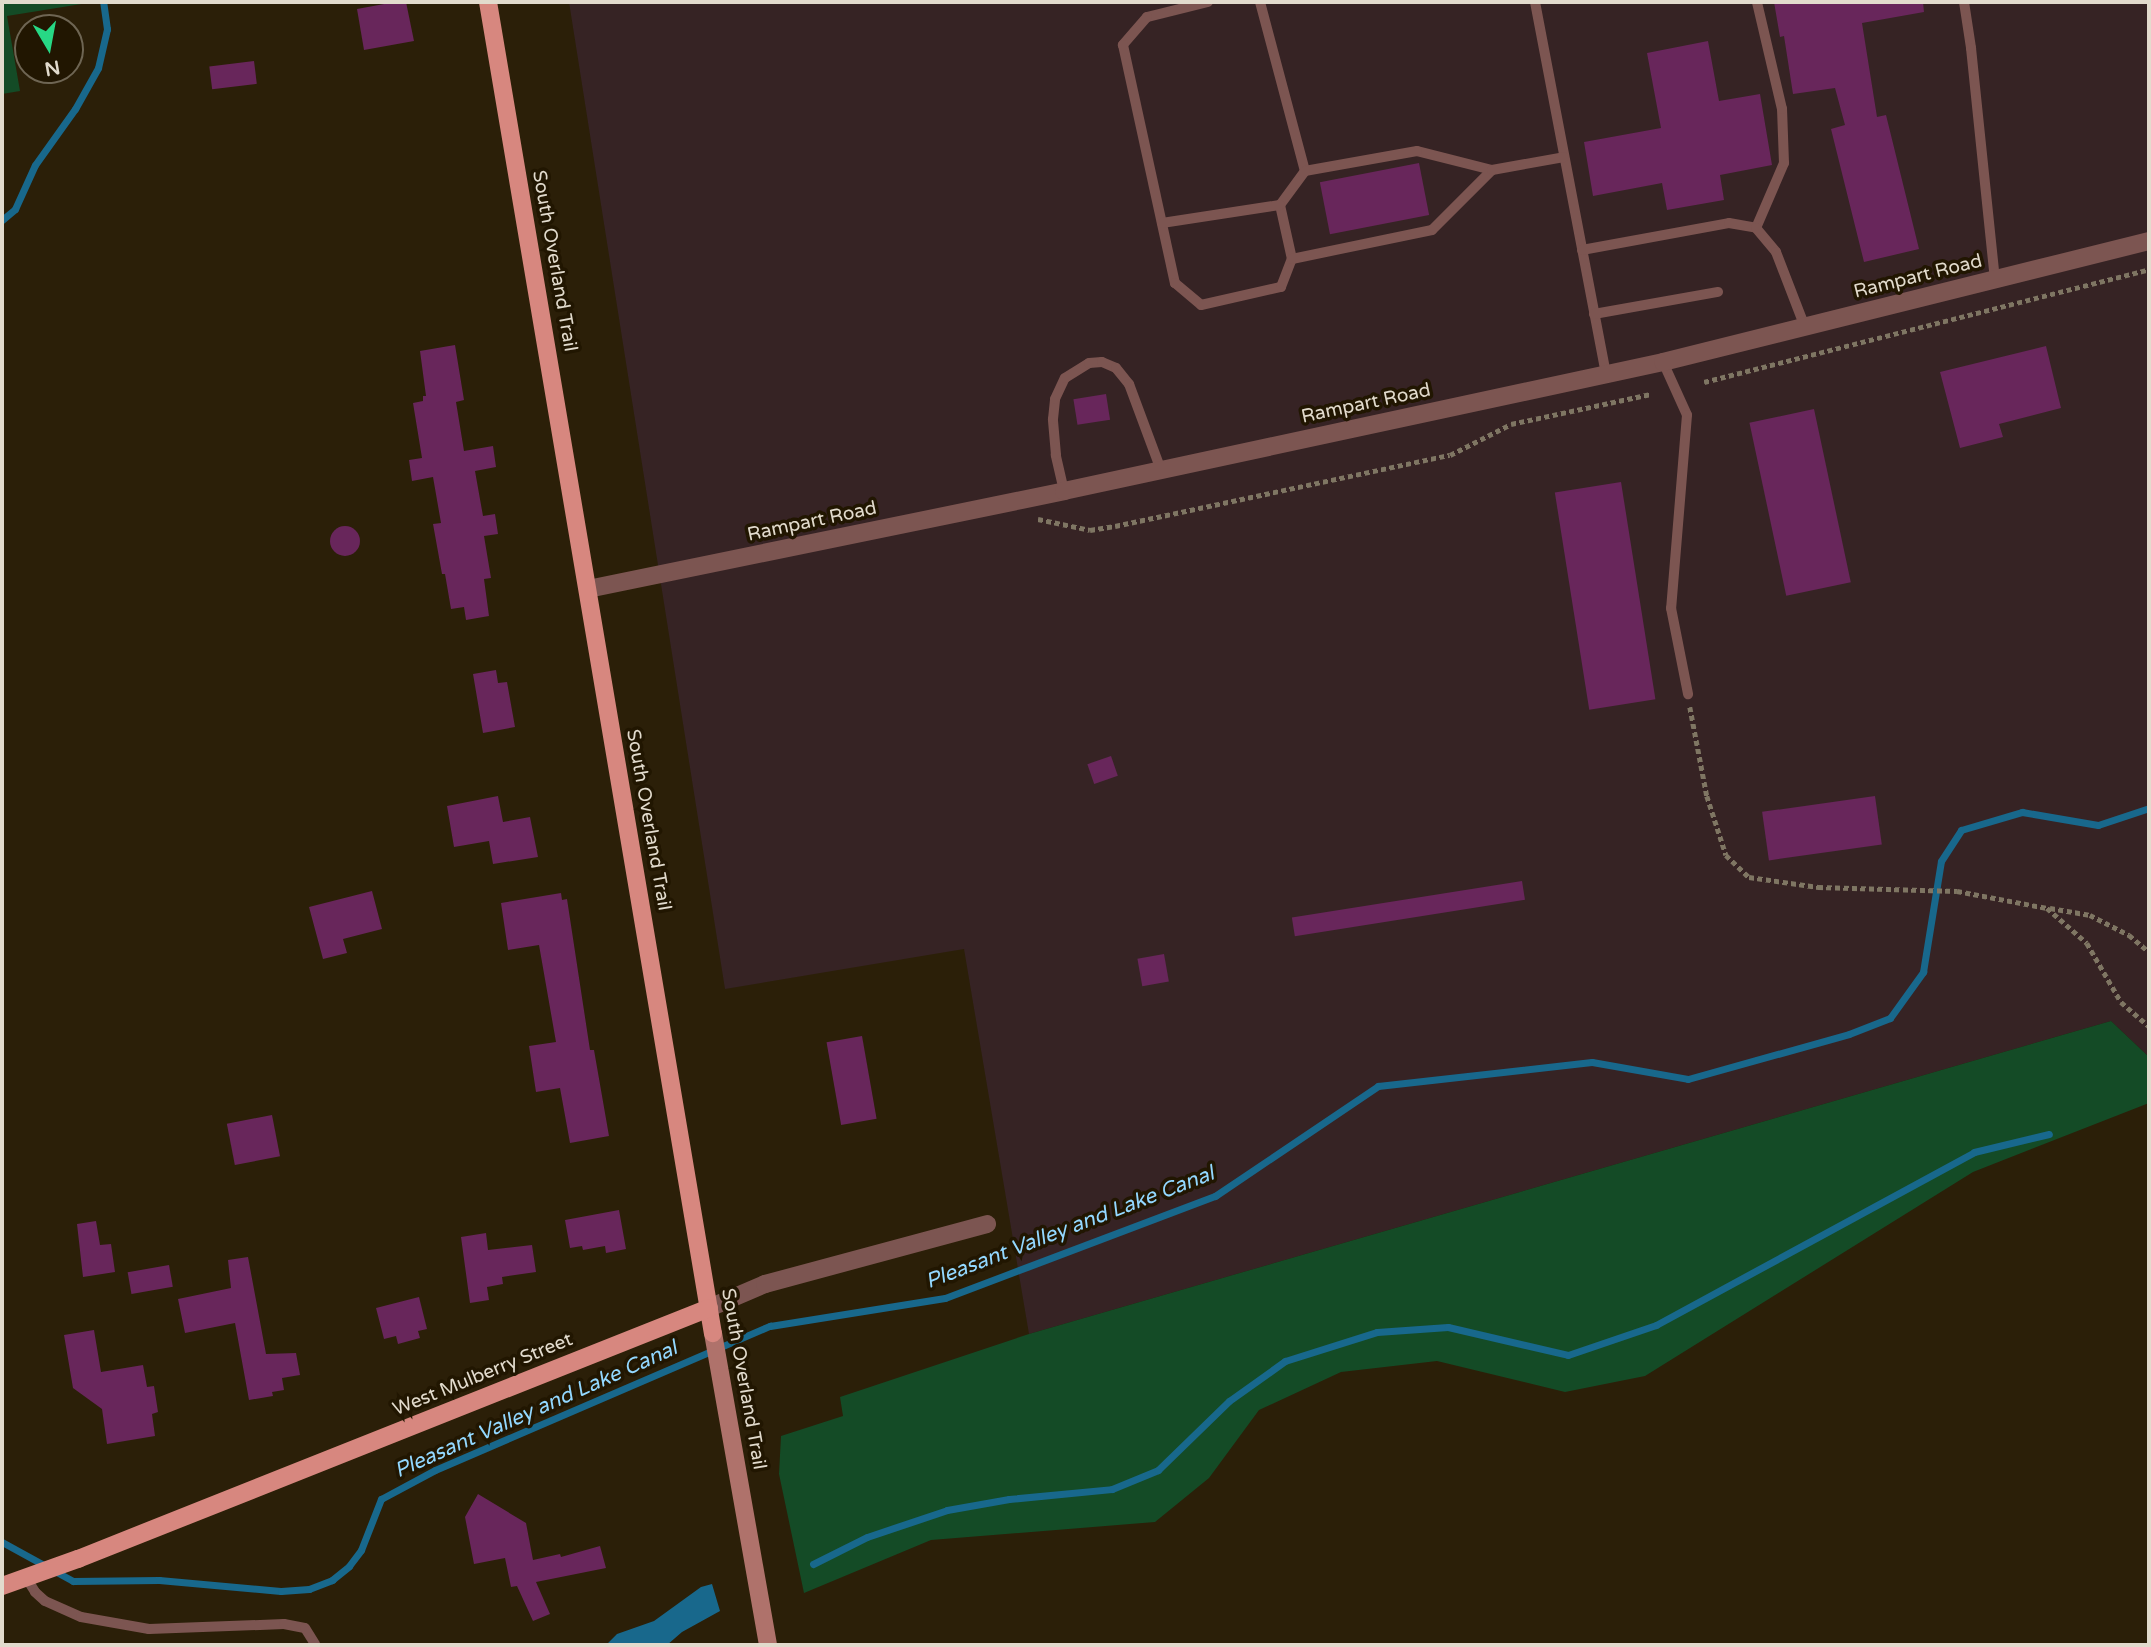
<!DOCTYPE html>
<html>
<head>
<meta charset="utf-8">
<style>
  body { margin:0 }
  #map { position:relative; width:2151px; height:1647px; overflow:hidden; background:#2b1f08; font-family:"Varela Round",sans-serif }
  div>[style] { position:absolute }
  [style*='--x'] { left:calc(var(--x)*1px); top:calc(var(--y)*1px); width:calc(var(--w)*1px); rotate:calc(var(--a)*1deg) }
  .education>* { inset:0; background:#362324 }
  .green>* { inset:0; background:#144b26 }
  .water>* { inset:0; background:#18688c }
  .stream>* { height:7px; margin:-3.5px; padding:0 3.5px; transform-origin:3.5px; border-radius:3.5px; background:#18688c }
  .building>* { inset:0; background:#68265b; transform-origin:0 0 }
  .round { border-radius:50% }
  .path>* { height:4.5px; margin-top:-2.25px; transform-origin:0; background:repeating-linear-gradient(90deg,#7f7663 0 5px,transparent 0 8.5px) }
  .service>* { height:10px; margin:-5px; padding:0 5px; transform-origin:5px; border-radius:5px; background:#7c5551 }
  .minor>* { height:18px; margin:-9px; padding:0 9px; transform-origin:9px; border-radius:9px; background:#7c5551 }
  .secondary>* { height:18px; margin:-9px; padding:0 9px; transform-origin:9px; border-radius:9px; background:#af726b }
  .primary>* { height:18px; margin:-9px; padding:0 9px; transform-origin:9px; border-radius:9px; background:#d7877f }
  span { translate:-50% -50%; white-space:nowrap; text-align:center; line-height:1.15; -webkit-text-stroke:7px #211601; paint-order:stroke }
  .street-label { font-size:19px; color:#e2dbcd }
  .water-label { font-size:21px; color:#93d8ff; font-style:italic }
  .frame { position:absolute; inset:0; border:4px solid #e2dbcd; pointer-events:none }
  .north { position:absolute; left:14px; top:14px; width:70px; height:70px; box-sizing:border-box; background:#211601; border:2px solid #6e6553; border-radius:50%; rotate:170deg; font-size:19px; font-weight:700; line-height:28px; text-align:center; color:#e2dbcd }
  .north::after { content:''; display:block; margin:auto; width:24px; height:32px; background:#27d885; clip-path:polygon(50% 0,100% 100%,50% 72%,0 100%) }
</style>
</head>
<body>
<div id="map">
  <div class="education">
    <i style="clip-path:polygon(569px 2px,2149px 2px,2149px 1057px,2111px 1021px,1029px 1334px,964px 949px,725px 989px)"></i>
  </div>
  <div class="green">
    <i style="clip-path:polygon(2px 2px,94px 2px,7px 16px,20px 91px,2px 94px)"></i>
    <i style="clip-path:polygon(2111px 1021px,2149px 1057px,2149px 1103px,1973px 1172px,1645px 1376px,1565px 1392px,1437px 1361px,1341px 1372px,1259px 1410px,1209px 1478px,1155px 1522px,931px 1540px,804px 1593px,779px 1474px,781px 1436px,843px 1416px,840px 1397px,1029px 1334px)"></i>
  </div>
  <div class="water">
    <i style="clip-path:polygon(712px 1584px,720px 1611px,682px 1632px,667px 1645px,606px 1645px,617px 1634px,654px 1621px,701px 1587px)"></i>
  </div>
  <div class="stream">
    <i style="--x:2;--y:220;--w:17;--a:-40"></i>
    <i style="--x:15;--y:209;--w:48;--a:-65.6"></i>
    <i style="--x:35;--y:165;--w:69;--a:-54.5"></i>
    <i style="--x:75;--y:109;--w:47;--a:-60.7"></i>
    <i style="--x:98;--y:68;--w:40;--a:-77"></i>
    <i style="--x:107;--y:29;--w:27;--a:-98"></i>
    <i style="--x:2;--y:1542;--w:81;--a:28.8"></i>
    <i style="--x:73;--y:1581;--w:86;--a:-0.7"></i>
    <i style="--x:159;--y:1580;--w:122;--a:5.2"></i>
    <i style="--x:281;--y:1591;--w:28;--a:-4"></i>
    <i style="--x:309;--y:1589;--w:25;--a:-21"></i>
    <i style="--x:332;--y:1580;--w:22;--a:-39"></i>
    <i style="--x:349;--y:1566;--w:20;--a:-53"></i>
    <i style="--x:361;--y:1550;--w:55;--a:-68.6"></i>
    <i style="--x:381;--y:1499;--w:61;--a:-28.2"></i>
    <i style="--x:435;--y:1470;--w:365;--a:-23.3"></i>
    <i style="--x:770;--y:1326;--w:177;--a:-9.1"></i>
    <i style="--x:945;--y:1298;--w:289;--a:-20.7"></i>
    <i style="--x:1215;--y:1196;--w:197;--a:-34"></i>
    <i style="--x:1378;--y:1086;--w:215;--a:-6.4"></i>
    <i style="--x:1592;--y:1062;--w:97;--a:10"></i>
    <i style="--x:1688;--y:1079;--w:167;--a:-15.6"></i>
    <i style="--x:1849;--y:1034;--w:44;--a:-21.3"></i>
    <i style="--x:1890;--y:1018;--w:57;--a:-54.3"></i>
    <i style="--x:1923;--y:972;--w:112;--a:-80.8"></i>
    <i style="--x:1941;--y:861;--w:37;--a:-57"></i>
    <i style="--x:1961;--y:830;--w:64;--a:-16.4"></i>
    <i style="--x:2022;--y:812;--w:77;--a:9.7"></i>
    <i style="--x:2098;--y:825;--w:54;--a:-18.4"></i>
    <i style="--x:813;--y:1564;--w:60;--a:-26.6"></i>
    <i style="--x:867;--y:1537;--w:84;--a:-18.6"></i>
    <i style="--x:947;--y:1510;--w:63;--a:-10.1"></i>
    <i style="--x:1009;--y:1499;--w:103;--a:-5.5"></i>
    <i style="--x:1112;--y:1489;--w:50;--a:-22.4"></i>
    <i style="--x:1158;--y:1470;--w:99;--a:-44.2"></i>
    <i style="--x:1229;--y:1401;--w:69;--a:-35.5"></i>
    <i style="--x:1285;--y:1361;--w:96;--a:-17.5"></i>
    <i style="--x:1377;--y:1332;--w:71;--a:-4"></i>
    <i style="--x:1448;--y:1327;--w:123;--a:13.1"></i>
    <i style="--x:1568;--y:1355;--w:93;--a:-18.8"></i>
    <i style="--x:1656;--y:1325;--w:362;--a:-28.5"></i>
    <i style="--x:1974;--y:1152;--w:77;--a:-13.5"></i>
  </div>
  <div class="building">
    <i style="clip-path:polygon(395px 2px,406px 2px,414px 41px,364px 50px,357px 9px)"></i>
    <i style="clip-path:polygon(1774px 2px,1923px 2px,1924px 12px,1862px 23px,1877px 117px,1886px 115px,1919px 249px,1864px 262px,1831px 129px,1845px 125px,1835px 88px,1793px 94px,1784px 36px,1780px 37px)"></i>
    <i style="clip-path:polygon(1708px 41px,1719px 101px,1760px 94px,1772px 165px,1720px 175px,1724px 200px,1667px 210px,1662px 183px,1593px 196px,1584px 142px,1661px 128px,1647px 53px)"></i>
    <i style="left:254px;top:61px;width:23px;height:45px;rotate:83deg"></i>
    <i style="left:1419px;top:163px;width:53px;height:101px;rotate:79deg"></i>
    <i style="clip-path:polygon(455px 345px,464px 400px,456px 402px,464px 451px,493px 446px,496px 467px,475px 471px,483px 516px,495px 514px,498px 534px,484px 536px,491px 578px,484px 579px,489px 616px,466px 620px,464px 607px,451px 609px,445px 574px,442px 574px,433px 524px,441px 523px,433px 477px,412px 481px,409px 460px,422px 458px,413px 403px,423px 401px,423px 396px,426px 396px,420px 351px)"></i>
    <i style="clip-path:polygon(2046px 346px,2061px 408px,1999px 424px,2003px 437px,1960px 448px,1940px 372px)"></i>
    <i style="left:1106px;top:394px;width:26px;height:33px;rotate:81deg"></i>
    <i style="left:1814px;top:409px;width:177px;height:66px;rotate:78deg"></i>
    <i style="left:1621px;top:482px;width:220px;height:67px;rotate:81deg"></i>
    <i class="round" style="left:330px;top:526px;width:30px;height:30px"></i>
    <i style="clip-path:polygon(496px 670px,498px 683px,507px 682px,515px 727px,483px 733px,473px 674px)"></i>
    <i style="left:1111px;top:756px;width:21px;height:25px;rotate:71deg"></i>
    <i style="clip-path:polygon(498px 796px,503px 822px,530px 817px,538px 857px,493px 864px,489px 841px,454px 847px,447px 806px)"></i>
    <i style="left:1875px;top:796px;width:49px;height:114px;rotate:82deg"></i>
    <i style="left:1522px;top:881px;width:19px;height:233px;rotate:81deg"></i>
    <i style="clip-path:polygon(372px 891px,382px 929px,343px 939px,347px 953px,323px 959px,309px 907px)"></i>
    <i style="clip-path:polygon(561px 893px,562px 900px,567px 899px,590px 1050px,594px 1050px,609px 1136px,570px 1143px,560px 1088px,536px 1092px,529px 1046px,556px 1042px,539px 945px,508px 950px,501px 903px)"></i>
    <i style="left:1164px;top:954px;width:28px;height:27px;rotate:80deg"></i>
    <i style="left:862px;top:1036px;width:84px;height:36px;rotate:80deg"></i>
    <i style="left:272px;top:1115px;width:42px;height:46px;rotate:79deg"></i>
    <i style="clip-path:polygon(619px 1210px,626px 1249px,606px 1253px,605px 1246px,583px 1250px,582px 1246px,570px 1248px,565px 1220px)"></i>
    <i style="clip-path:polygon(96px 1221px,100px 1245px,111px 1244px,115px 1272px,83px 1277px,77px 1224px)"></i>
    <i style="clip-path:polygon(486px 1233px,488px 1250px,532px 1245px,536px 1272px,502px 1277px,503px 1284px,487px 1287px,489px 1300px,470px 1303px,461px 1237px)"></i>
    <i style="clip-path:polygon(248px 1257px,266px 1354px,296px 1353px,300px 1375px,282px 1378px,284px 1390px,272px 1392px,273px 1396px,249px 1400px,235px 1323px,185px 1333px,178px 1299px,231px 1288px,228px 1260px)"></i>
    <i style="left:169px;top:1265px;width:22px;height:42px;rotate:80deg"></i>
    <i style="clip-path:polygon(419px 1297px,427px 1329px,418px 1331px,420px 1338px,398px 1344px,396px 1336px,384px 1339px,376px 1308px)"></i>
    <i style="clip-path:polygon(94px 1330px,101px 1372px,143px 1365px,147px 1387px,154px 1386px,158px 1412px,152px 1414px,155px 1436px,107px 1444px,102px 1409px,73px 1388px,64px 1335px)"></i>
    <i style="clip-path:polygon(478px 1494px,526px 1523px,533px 1560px,560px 1554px,561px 1557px,600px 1546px,606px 1568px,536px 1582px,550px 1614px,533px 1621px,517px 1586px,511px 1587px,505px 1558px,474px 1564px,465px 1517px)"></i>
  </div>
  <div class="path">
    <i style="--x:1704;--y:382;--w:459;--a:-14.2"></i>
    <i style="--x:1038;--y:519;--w:53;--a:11.9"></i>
    <i style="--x:1090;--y:530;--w:25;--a:-9"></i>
    <i style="--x:1115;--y:526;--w:342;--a:-12"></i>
    <i style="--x:1450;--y:455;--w:68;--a:-26.9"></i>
    <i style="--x:1511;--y:424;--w:143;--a:-12.1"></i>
    <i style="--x:1690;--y:707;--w:91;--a:79.2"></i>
    <i style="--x:1707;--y:796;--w:62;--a:72.1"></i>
    <i style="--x:1726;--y:855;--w:32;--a:44"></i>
    <i style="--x:1749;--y:877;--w:70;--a:8.2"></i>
    <i style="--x:1818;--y:887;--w:139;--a:1.6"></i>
    <i style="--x:1957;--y:891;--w:92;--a:10.7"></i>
    <i style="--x:2047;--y:908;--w:53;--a:41.2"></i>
    <i style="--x:2087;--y:943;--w:68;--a:60"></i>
    <i style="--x:2121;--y:1002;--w:37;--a:41"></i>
    <i style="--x:2050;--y:908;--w:41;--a:9.9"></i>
    <i style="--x:2090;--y:915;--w:44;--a:27.1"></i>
    <i style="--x:2129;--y:935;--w:26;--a:40"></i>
  </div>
  <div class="service">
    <i style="--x:1208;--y:2;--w:63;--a:166.2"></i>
    <i style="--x:1147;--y:17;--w:37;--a:131"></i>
    <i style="--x:1123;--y:45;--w:244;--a:77.7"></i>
    <i style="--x:1175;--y:283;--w:34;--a:40"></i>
    <i style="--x:1201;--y:305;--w:82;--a:-12.7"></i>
    <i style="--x:1281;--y:287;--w:30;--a:-69"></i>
    <i style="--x:1260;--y:2;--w:175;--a:75.1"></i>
    <i style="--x:1535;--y:2;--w:379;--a:79.2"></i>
    <i style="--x:1964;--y:2;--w:47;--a:81.3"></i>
    <i style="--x:1971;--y:48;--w:233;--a:84.1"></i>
    <i style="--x:1492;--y:170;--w:77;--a:-165.8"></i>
    <i style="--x:1417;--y:151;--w:114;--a:169.9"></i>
    <i style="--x:1305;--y:171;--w:42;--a:126.3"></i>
    <i style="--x:1280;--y:205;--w:55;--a:77.5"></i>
    <i style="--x:1292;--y:259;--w:143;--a:-11.7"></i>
    <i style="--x:1432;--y:230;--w:85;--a:-45"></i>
    <i style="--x:1492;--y:170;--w:73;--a:-10.2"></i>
    <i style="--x:1162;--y:223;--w:119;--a:-8.7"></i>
    <i style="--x:1756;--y:228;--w:71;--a:-66.7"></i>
    <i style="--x:1784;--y:163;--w:54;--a:-92.1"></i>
    <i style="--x:1782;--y:109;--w:110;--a:-103.2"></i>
    <i style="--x:1582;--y:250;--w:149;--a:-10.4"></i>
    <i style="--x:1729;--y:223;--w:27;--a:10"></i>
    <i style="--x:1756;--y:228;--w:31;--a:50"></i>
    <i style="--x:1776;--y:252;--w:80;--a:68.9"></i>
    <i style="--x:1594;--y:314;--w:126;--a:-10.1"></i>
    <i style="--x:1663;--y:362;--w:58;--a:65.6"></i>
    <i style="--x:1687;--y:415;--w:194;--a:94.7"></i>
    <i style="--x:1671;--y:608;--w:88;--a:78.8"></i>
    <i style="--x:1064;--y:491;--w:37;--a:-103"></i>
    <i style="--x:1056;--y:455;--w:36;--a:-95"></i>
    <i style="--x:1053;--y:419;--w:20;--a:-84"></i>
    <i style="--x:1055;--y:399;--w:23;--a:-65"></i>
    <i style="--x:1065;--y:378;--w:28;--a:-32"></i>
    <i style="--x:1089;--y:363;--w:13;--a:-4"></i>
    <i style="--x:1102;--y:362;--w:15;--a:23"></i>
    <i style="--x:1116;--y:368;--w:21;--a:51"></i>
    <i style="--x:1129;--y:384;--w:92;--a:69.6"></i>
    <i style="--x:27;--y:1579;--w:15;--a:58"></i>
    <i style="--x:35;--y:1592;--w:13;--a:42"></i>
    <i style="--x:45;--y:1601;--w:39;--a:24"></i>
    <i style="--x:81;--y:1617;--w:69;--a:10"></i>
    <i style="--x:149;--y:1629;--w:135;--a:-2.1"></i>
    <i style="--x:284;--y:1624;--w:21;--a:11"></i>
    <i style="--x:305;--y:1628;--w:19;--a:58"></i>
  </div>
  <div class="minor">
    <i style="--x:588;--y:589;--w:486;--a:-11.6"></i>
    <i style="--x:1064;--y:491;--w:613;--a:-12.15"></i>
    <i style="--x:1663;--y:362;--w:501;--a:-13.98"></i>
    <i style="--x:709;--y:1308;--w:61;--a:-23.2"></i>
    <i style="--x:765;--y:1284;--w:230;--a:-15.1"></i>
  </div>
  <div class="secondary">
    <i style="--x:713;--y:1333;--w:317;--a:80"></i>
  </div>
  <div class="primary">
    <i style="--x:488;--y:2;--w:1350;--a:80.41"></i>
    <i style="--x:2;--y:1586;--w:81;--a:-19.6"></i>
    <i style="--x:78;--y:1559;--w:679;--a:-21.69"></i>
  </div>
  <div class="street-label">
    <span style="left:554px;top:261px;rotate:80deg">South Overland Trail</span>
    <span style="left:1918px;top:277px;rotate:-14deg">Rampart Road</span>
    <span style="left:1366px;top:404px;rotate:-12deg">Rampart Road</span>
    <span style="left:812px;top:522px;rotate:-12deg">Rampart Road</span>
    <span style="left:648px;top:820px;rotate:80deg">South Overland Trail</span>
    <span style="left:483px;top:1375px;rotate:-22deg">West Mulberry Street</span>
    <span style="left:743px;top:1379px;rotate:80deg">South Overland Trail</span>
  </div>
  <div class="water-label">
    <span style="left:1070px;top:1228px;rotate:-21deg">Pleasant Valley and Lake Canal</span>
    <span style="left:536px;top:1410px;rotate:-24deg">Pleasant Valley and Lake Canal</span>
  </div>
  <div class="frame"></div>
  <div class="north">N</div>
</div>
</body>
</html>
